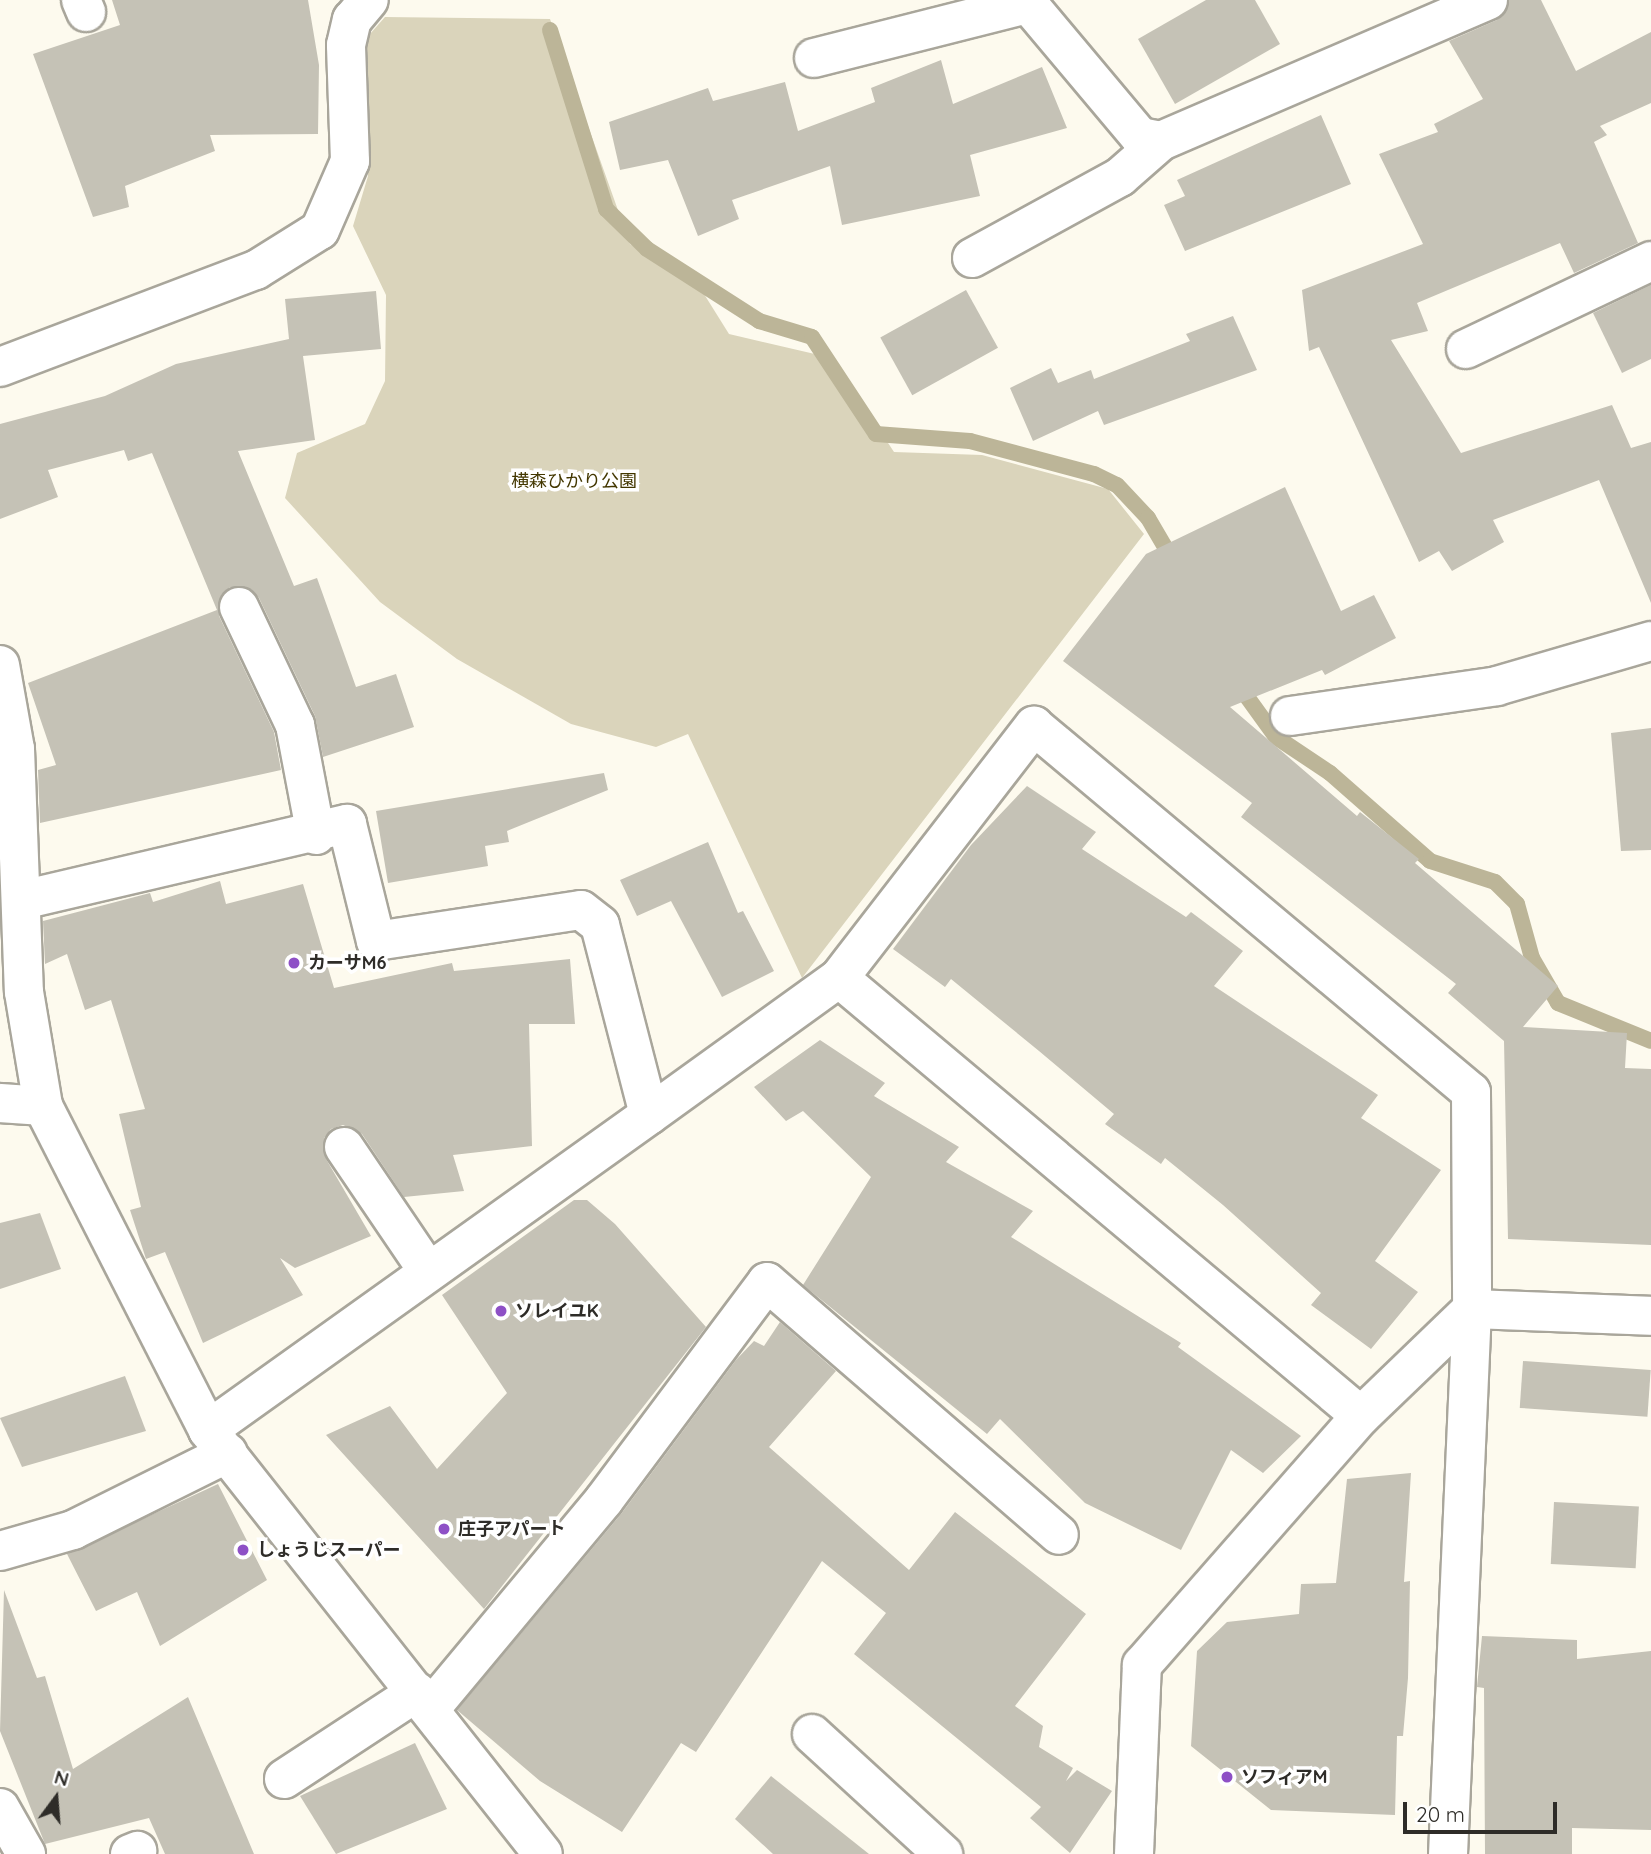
<!DOCTYPE html>
<html>
<head>
<meta charset="utf-8">
<style>
  body { margin:0 }
  #map { position:relative; width:1651px; height:1854px; overflow:hidden; background:#fdfaee; font-family:Quicksand,"Noto Sans JP",sans-serif }
  div>[style] { position:absolute }
  [style*='--x'] { left:calc(var(--x)*1px); top:calc(var(--y)*1px); width:calc(var(--w)*1px); rotate:calc(var(--a)*1deg) }
  .green>* { inset:0; background:#dad4bb }
  .stream>* { height:16px; margin:-8px; padding:0 8px; transform-origin:8px; border-radius:8px; background:#bcb598 }
  .building>* { inset:0; background:#c5c2b6; transform-origin:0 0 }
  .roads { filter:drop-shadow(2px 0 #a9a69b) drop-shadow(-2px 0 #a9a69b) drop-shadow(0 2px #a9a69b) drop-shadow(0 -2px #a9a69b) }
  .street>* { height:38px; margin:-19px; padding:0 19px; transform-origin:19px; border-radius:19px; background:#fff }
  .dots>* { width:19px; height:19px; translate:-50% -50%; box-sizing:border-box; border:4px solid #fff; border-radius:50% }
  span { translate:-50% -50%; white-space:nowrap; text-align:center; line-height:1.15; -webkit-text-stroke:7px #fff; paint-order:stroke }
  .park-label { font-size:18px; color:#433700 }
  .poi-label { font-size:18px; color:#2e2c28; font-weight:700 }
  .left { translate:0 -50%; text-align:left }
  .north { position:absolute; left:21px; top:1763px; width:70px; height:70px; -webkit-text-stroke:5px #fff; paint-order:stroke; rotate:16deg; font-size:19px; font-weight:700; line-height:28px; text-align:center; color:#2e2c28 }
  .north::after { content:''; display:block; margin:auto; width:24px; height:32px; background:#2e2c28; clip-path:polygon(50% 0,100% 100%,50% 72%,0 100%) }
  .scale { position:absolute; left:1403px; top:1802px; width:154px; height:32px; box-sizing:border-box; border:4px solid #2e2c28; border-top:0; padding-left:9px; font-size:21px; line-height:24px; white-space:nowrap; color:#2e2c28; -webkit-text-stroke:5px #fff; paint-order:stroke }
</style>
</head>
<body>
<div id="map">
  <div class="green">
    <i style="clip-path:polygon(385px 17px,550px 19px,630px 244px,704px 294px,729px 334px,832px 358px,894px 452px,982px 455px,1108px 489px,1144px 534px,802px 978px,688px 734px,656px 747px,571px 724px,457px 659px,380px 602px,285px 498px,297px 453px,365px 424px,385px 381px,386px 295px,353px 226px,368px 176px,362px 43px)"></i>
  </div>
  <div class="stream">
    <i style="--x:550;--y:30;--w:188;--a:72.6"></i>
    <i style="--x:606;--y:209;--w:57;--a:44.3"></i>
    <i style="--x:647;--y:249;--w:133;--a:32.7"></i>
    <i style="--x:759;--y:321;--w:55;--a:16.8"></i>
    <i style="--x:812;--y:337;--w:116;--a:56.6"></i>
    <i style="--x:876;--y:434;--w:94;--a:4.3"></i>
    <i style="--x:970;--y:441;--w:128;--a:14.9"></i>
    <i style="--x:1094;--y:474;--w:25;--a:26"></i>
    <i style="--x:1117;--y:485;--w:45;--a:46.8"></i>
    <i style="--x:1148;--y:518;--w:53;--a:59.6"></i>
    <i style="--x:1237;--y:683;--w:67;--a:54.2"></i>
    <i style="--x:1276;--y:737;--w:65;--a:33.7"></i>
    <i style="--x:1330;--y:773;--w:133;--a:41.3"></i>
    <i style="--x:1430;--y:861;--w:68;--a:17.9"></i>
    <i style="--x:1495;--y:882;--w:31;--a:45"></i>
    <i style="--x:1517;--y:904;--w:56;--a:74.5"></i>
    <i style="--x:1532;--y:958;--w:52;--a:60"></i>
    <i style="--x:1558;--y:1003;--w:100;--a:22.2"></i>
  </div>
  <div class="building">
    <i style="clip-path:polygon(112px 0,308px 0,319px 65px,318px 134px,210px 135px,215px 151px,125px 186px,129px 207px,93px 217px,33px 54px,120px 25px)"></i>
    <i style="clip-path:polygon(1206px 0,1255px 0,1280px 44px,1175px 104px,1138px 39px)"></i>
    <i style="clip-path:polygon(1509px 0,1541px 0,1576px 71px,1651px 32px,1651px 103px,1600px 126px,1607px 135px,1594px 142px,1638px 243px,1574px 273px,1560px 243px,1417px 303px,1428px 331px,1391px 340px,1461px 453px,1612px 405px,1631px 448px,1651px 442px,1651px 603px,1599px 480px,1493px 520px,1504px 542px,1452px 571px,1439px 551px,1419px 562px,1319px 347px,1309px 351px,1302px 290px,1423px 244px,1379px 154px,1438px 132px,1434px 124px,1483px 99px,1449px 41px,1497px 20px)"></i>
    <i style="clip-path:polygon(941px 60px,953px 104px,1042px 67px,1067px 128px,970px 155px,980px 196px,842px 225px,830px 166px,732px 200px,739px 219px,698px 236px,668px 160px,620px 170px,609px 122px,708px 88px,713px 101px,785px 82px,798px 131px,875px 102px,871px 88px)"></i>
    <i style="clip-path:polygon(1321px 115px,1351px 184px,1185px 251px,1164px 205px,1185px 196px,1177px 180px)"></i>
    <i style="clip-path:polygon(1651px 285px,1651px 359px,1622px 373px,1593px 313px)"></i>
    <i style="left:966px;top:290px;width:66px;height:98px;rotate:61deg"></i>
    <i style="clip-path:polygon(376px 291px,381px 349px,303px 356px,315px 440px,238px 451px,294px 586px,317px 578px,356px 687px,396px 674px,414px 727px,323px 757px,315px 716px,259px 598px,251px 589px,230px 587px,221px 595px,219px 616px,274px 732px,281px 770px,40px 823px,38px 770px,56px 765px,28px 683px,217px 610px,152px 453px,128px 461px,124px 450px,48px 470px,58px 497px,0 519px,0 424px,105px 396px,176px 364px,289px 339px,285px 299px)"></i>
    <i style="clip-path:polygon(1233px 316px,1257px 370px,1104px 425px,1098px 411px,1033px 441px,1010px 388px,1051px 368px,1058px 383px,1091px 370px,1094px 379px,1190px 341px,1186px 334px)"></i>
    <i style="clip-path:polygon(1285px 487px,1341px 611px,1374px 595px,1396px 638px,1325px 675px,1322px 670px,1230px 707px,1357px 816px,1360px 812px,1419px 859px,1415px 863px,1558px 986px,1523px 1027px,1627px 1033px,1625px 1068px,1651px 1069px,1651px 1245px,1508px 1239px,1504px 1041px,1448px 993px,1456px 984px,1241px 817px,1252px 803px,1063px 661px,1146px 554px)"></i>
    <i style="clip-path:polygon(1651px 728px,1651px 850px,1621px 851px,1611px 733px)"></i>
    <i style="clip-path:polygon(604px 773px,608px 790px,507px 831px,509px 842px,485px 846px,488px 866px,388px 883px,376px 811px)"></i>
    <i style="clip-path:polygon(1027px 786px,1096px 832px,1082px 849px,1186px 917px,1191px 912px,1243px 951px,1214px 986px,1378px 1095px,1361px 1118px,1441px 1170px,1375px 1261px,1418px 1292px,1371px 1349px,1311px 1305px,1321px 1293px,1223px 1205px,1165px 1158px,1161px 1164px,1105px 1124px,1114px 1114px,1039px 1051px,951px 979px,945px 987px,893px 949px,971px 845px)"></i>
    <i style="clip-path:polygon(708px 842px,738px 913px,743px 911px,774px 971px,722px 997px,671px 901px,637px 916px,620px 880px)"></i>
    <i style="clip-path:polygon(220px 881px,226px 904px,303px 884px,334px 988px,452px 963px,454px 971px,570px 959px,575px 1024px,529px 1024px,532px 1146px,453px 1155px,464px 1191px,404px 1197px,362px 1134px,343px 1125px,331px 1129px,324px 1138px,326px 1159px,371px 1236px,295px 1268px,280px 1258px,303px 1295px,203px 1343px,165px 1252px,146px 1259px,130px 1210px,141px 1207px,119px 1114px,145px 1109px,111px 1000px,85px 1010px,67px 954px,45px 964px,43px 921px,150px 893px,153px 902px)"></i>
    <i style="clip-path:polygon(820px 1040px,885px 1083px,874px 1096px,959px 1147px,946px 1162px,1033px 1211px,1011px 1237px,1181px 1343px,1178px 1347px,1301px 1436px,1263px 1473px,1231px 1450px,1181px 1550px,1085px 1503px,1000px 1419px,987px 1434px,803px 1285px,871px 1177px,803px 1111px,786px 1121px,754px 1087px)"></i>
    <i style="clip-path:polygon(574px 1200px,587px 1200px,615px 1224px,706px 1327px,484px 1609px,326px 1435px,390px 1406px,437px 1469px,507px 1393px,442px 1295px)"></i>
    <i style="clip-path:polygon(40px 1213px,61px 1269px,0 1289px,0 1223px)"></i>
    <i style="clip-path:polygon(780px 1322px,836px 1371px,769px 1447px,909px 1570px,955px 1512px,1086px 1614px,1015px 1706px,1043px 1726px,1039px 1747px,1073px 1768px,1066px 1781px,1077px 1770px,1112px 1791px,1070px 1853px,1030px 1818px,1041px 1807px,854px 1654px,886px 1613px,822px 1561px,696px 1752px,681px 1743px,622px 1832px,540px 1781px,457px 1710px,621px 1514px,736px 1360px,754px 1341px,764px 1346px)"></i>
    <i style="left:1523px;top:1361px;width:128px;height:47px;rotate:4deg"></i>
    <i style="clip-path:polygon(125px 1376px,146px 1431px,22px 1467px,0 1418px)"></i>
    <i style="clip-path:polygon(1411px 1473px,1404px 1582px,1410px 1581px,1408px 1678px,1403px 1736px,1397px 1736px,1395px 1815px,1271px 1810px,1191px 1746px,1197px 1651px,1227px 1622px,1299px 1614px,1301px 1584px,1336px 1583px,1347px 1479px)"></i>
    <i style="clip-path:polygon(218px 1484px,267px 1580px,160px 1646px,137px 1592px,96px 1611px,67px 1554px)"></i>
    <i style="left:1554px;top:1502px;width:85px;height:62px;rotate:3deg"></i>
    <i style="clip-path:polygon(4px 1590px,37px 1678px,45px 1676px,73px 1769px,188px 1697px,254px 1854px,165px 1854px,149px 1818px,45px 1844px,0 1731px)"></i>
    <i style="clip-path:polygon(1482px 1636px,1577px 1640px,1577px 1659px,1651px 1651px,1651px 1830px,1572px 1828px,1572px 1854px,1485px 1854px,1484px 1688px,1477px 1687px)"></i>
    <i style="clip-path:polygon(415px 1743px,447px 1809px,336px 1854px,300px 1796px)"></i>
    <i style="clip-path:polygon(771px 1776px,869px 1854px,773px 1854px,735px 1819px)"></i>
  </div>
  <div class="roads">
    <div class="street">
      <i style="--x:81;--y:0;--w:13;--a:67"></i>
      <i style="--x:1025;--y:0;--w:179;--a:50"></i>
      <i style="--x:1140;--y:137;--w:21;--a:11"></i>
      <i style="--x:1161;--y:141;--w:356;--a:-23.3"></i>
      <i style="--x:814;--y:58;--w:221;--a:-14.2"></i>
      <i style="--x:972;--y:258;--w:169;--a:-28.7"></i>
      <i style="--x:1120;--y:177;--w:55;--a:-41.3"></i>
      <i style="--x:1466;--y:349;--w:205;--a:-25.4"></i>
      <i style="--x:0;--y:367;--w:274;--a:-20.8"></i>
      <i style="--x:256;--y:270;--w:75;--a:-32"></i>
      <i style="--x:320;--y:230;--w:75;--a:-66.5"></i>
      <i style="--x:350;--y:161;--w:116;--a:-92"></i>
      <i style="--x:346;--y:45;--w:26;--a:-77"></i>
      <i style="--x:352;--y:20;--w:26;--a:-50"></i>
      <i style="--x:239;--y:607;--w:131;--a:64.6"></i>
      <i style="--x:295;--y:725;--w:112;--a:79.2"></i>
      <i style="--x:0;--y:665;--w:85;--a:79.9"></i>
      <i style="--x:15;--y:749;--w:243;--a:87.9"></i>
      <i style="--x:24;--y:992;--w:116;--a:80.5"></i>
      <i style="--x:43;--y:1106;--w:364;--a:63"></i>
      <i style="--x:208;--y:1430;--w:540;--a:51.69"></i>
      <i style="--x:1290;--y:716;--w:209;--a:-8.2"></i>
      <i style="--x:1497;--y:686;--w:160;--a:-16.3"></i>
      <i style="--x:22;--y:900;--w:334;--a:-13.2"></i>
      <i style="--x:347;--y:824;--w:121;--a:76.1"></i>
      <i style="--x:376;--y:941;--w:207;--a:-8.6"></i>
      <i style="--x:581;--y:910;--w:24;--a:38"></i>
      <i style="--x:600;--y:925;--w:196;--a:75.5"></i>
      <i style="--x:649;--y:1115;--w:234;--a:-35.8"></i>
      <i style="--x:839;--y:978;--w:319;--a:-52.3"></i>
      <i style="--x:1034;--y:726;--w:570;--a:39.95"></i>
      <i style="--x:1471;--y:1092;--w:217;--a:89.7"></i>
      <i style="--x:1472;--y:1309;--w:546;--a:92.52"></i>
      <i style="--x:839;--y:978;--w:681;--a:40"></i>
      <i style="--x:0;--y:1103;--w:43;--a:4"></i>
      <i style="--x:344;--y:1147;--w:150;--a:55.9"></i>
      <i style="--x:208;--y:1430;--w:542;--a:-35.54"></i>
      <i style="--x:0;--y:1551;--w:76;--a:-16"></i>
      <i style="--x:73;--y:1530;--w:173;--a:-26.4"></i>
      <i style="--x:430;--y:1709;--w:272;--a:-50.2"></i>
      <i style="--x:604;--y:1500;--w:272;--a:-53.2"></i>
      <i style="--x:767;--y:1282;--w:386;--a:40.9"></i>
      <i style="--x:812;--y:1734;--w:178;--a:42.5"></i>
      <i style="--x:284;--y:1779;--w:159;--a:-33.2"></i>
      <i style="--x:0;--y:1808;--w:53;--a:60.5"></i>
      <i style="--x:130;--y:1854;--w:8;--a:-23"></i>
      <i style="--x:1134;--y:1854;--w:189;--a:-87.6"></i>
      <i style="--x:1142;--y:1665;--w:332;--a:-48.7"></i>
      <i style="--x:1361;--y:1416;--w:154;--a:-43.9"></i>
      <i style="--x:1472;--y:1309;--w:179;--a:2.2"></i>
    </div>
  </div>
  <div class="dots">
    <i style="left:294px;top:963px;background:#8e50c6"></i>
    <i style="left:501px;top:1311px;background:#8e50c6"></i>
    <i style="left:444px;top:1529px;background:#8e50c6"></i>
    <i style="left:243px;top:1550px;background:#8e50c6"></i>
    <i style="left:1227px;top:1777px;background:#8e50c6"></i>
  </div>
  <div class="park-label">
    <span style="left:574px;top:481px">横森ひかり公園</span>
  </div>
  <div class="poi-label">
    <span class="left" style="left:308px;top:963px">カーサM6</span>
    <span class="left" style="left:515px;top:1311px">ソレイユK</span>
    <span class="left" style="left:458px;top:1529px">庄子アパート</span>
    <span class="left" style="left:257px;top:1550px">しょうじスーパー</span>
    <span class="left" style="left:1241px;top:1777px">ソフィアM</span>
  </div>
  <div class="north">N</div>
  <div class="scale">20 m</div>
</div>
</body>
</html>
